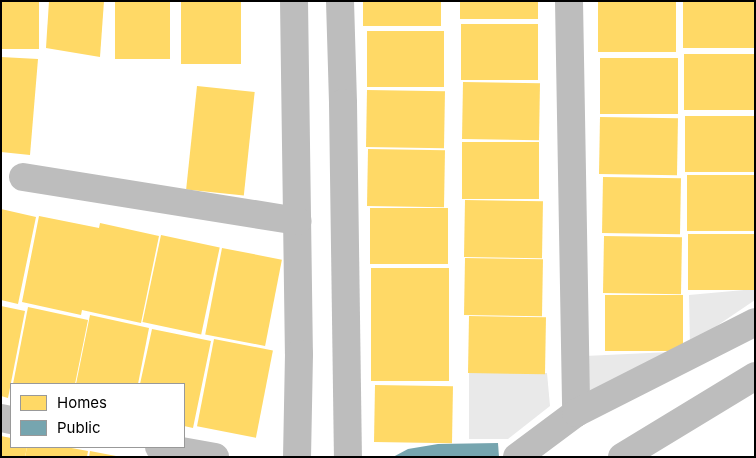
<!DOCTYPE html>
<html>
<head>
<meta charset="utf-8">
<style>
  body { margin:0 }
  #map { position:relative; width:756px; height:458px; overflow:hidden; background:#fff; font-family:Inter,sans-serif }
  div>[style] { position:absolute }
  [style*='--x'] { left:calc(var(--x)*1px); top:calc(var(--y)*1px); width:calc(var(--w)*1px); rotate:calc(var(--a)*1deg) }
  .green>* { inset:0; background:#e9e9e9 }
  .homes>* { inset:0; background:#ffd966; transform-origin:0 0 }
  .public>* { inset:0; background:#76a5af }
  .minor>* { height:28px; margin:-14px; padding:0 14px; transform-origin:14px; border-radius:14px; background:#bdbdbd }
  span { translate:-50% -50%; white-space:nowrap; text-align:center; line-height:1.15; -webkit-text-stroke:5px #fff; paint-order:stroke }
  .frame { position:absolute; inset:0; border:2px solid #000; pointer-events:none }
  .legend { position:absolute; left:10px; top:383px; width:175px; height:65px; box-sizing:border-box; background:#fff; border:1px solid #999; margin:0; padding:6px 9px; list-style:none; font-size:15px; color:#000 }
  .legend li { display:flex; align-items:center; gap:10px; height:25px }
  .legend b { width:25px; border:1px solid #999 }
</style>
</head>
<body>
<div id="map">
  <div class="green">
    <i style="clip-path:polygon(755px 289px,755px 300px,690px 344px,689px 295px)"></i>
    <i style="clip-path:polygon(670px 352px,589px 394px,585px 356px)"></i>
    <i style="clip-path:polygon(469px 373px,547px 373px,550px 406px,508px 439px,469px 439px)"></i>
  </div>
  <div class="homes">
    <i style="left:1px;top:1px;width:38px;height:48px"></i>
    <i style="clip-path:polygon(49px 1px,104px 1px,100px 57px,46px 48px)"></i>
    <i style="left:115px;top:1px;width:55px;height:58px"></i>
    <i style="left:181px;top:1px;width:60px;height:63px"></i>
    <i style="left:363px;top:1px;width:78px;height:25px"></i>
    <i style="left:460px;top:1px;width:78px;height:18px"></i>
    <i style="left:598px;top:1px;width:78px;height:51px"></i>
    <i style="left:683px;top:1px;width:72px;height:47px"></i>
    <i style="left:461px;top:24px;width:77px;height:56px"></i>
    <i style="left:367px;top:31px;width:77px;height:56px"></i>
    <i style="left:684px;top:54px;width:71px;height:56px"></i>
    <i style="clip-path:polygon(1px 57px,38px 59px,30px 155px,1px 152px)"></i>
    <i style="left:600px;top:58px;width:78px;height:56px"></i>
    <i style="left:463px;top:82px;width:77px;height:57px;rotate:1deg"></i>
    <i style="left:197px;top:86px;width:58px;height:104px;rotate:6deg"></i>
    <i style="left:367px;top:90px;width:78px;height:57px;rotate:1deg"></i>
    <i style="left:685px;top:116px;width:70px;height:56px"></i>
    <i style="left:600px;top:117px;width:78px;height:57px;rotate:1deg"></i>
    <i style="left:462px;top:142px;width:77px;height:57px"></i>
    <i style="left:368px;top:149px;width:77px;height:57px;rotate:1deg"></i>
    <i style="left:687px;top:175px;width:68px;height:56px"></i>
    <i style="left:603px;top:177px;width:78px;height:56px;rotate:1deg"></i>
    <i style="left:465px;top:200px;width:78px;height:57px;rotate:1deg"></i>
    <i style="left:370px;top:208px;width:78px;height:56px"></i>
    <i style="clip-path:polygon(1px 209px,36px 217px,18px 304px,1px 300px)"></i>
    <i style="clip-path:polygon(39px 216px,99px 228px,100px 223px,159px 236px,141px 323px,82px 310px,81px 315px,22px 302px)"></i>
    <i style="left:688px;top:234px;width:67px;height:56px"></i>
    <i style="left:161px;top:235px;width:60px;height:89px;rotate:12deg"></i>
    <i style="left:604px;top:236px;width:78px;height:57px;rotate:1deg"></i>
    <i style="left:222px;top:248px;width:61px;height:88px;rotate:11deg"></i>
    <i style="left:465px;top:258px;width:78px;height:57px;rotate:1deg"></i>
    <i style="left:371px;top:268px;width:78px;height:113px"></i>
    <i style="left:605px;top:295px;width:78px;height:56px"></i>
    <i style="clip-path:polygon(1px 306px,25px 311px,8px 398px,1px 396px)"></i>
    <i style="clip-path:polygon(28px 307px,88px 320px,75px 384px,13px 384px)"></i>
    <i style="clip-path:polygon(90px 315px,149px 328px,138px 384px,76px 384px)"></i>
    <i style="left:469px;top:316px;width:77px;height:57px;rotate:1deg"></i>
    <i style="clip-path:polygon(152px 329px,211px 341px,193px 428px,184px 426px,184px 384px,140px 384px)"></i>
    <i style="left:214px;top:339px;width:60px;height:89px;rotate:11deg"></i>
    <i style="left:375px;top:385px;width:78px;height:57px;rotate:1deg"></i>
    <i style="clip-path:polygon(1px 436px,11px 438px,11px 447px,27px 447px,25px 457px,1px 457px)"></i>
    <i style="clip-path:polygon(27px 447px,66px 447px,88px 451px,87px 457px,25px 457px)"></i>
    <i style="clip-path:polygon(90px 451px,116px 456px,116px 457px,89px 457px)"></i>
  </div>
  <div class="public">
    <i style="clip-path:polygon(498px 443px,499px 457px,393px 457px,408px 449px,438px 444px)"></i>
  </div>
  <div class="minor">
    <i style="--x:294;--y:1;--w:353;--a:89.2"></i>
    <i style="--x:299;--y:354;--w:103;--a:91.1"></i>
    <i style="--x:340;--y:1;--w:102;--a:88.3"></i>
    <i style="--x:343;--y:103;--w:354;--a:89.2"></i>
    <i style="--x:569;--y:1;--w:412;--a:89"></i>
    <i style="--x:23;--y:177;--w:278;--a:9.1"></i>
    <i style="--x:1;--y:418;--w:10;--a:11"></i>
    <i style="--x:159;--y:447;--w:57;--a:10.1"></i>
    <i style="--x:517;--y:457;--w:74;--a:-36.7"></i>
    <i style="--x:576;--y:413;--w:201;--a:-26.9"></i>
    <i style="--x:622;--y:457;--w:156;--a:-31.3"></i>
  </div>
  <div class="frame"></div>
  <ul class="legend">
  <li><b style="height:14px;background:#ffd966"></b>Homes</li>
  <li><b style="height:14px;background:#76a5af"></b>Public</li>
  </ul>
</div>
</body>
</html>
